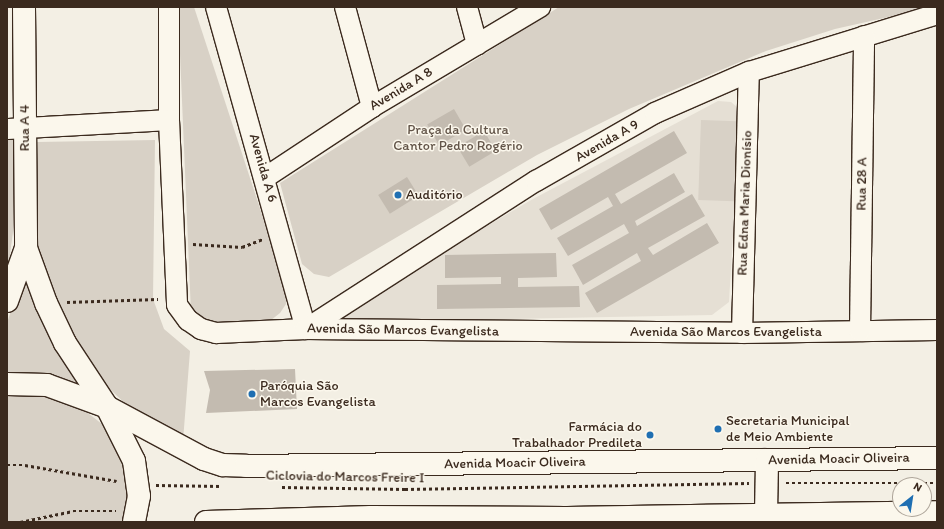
<!DOCTYPE html>
<html>
<head>
<meta charset="utf-8">
<style>
  body { margin:0 }
  #map { position:relative; width:944px; height:529px; overflow:hidden; background:#f3efe4; font-family:Itim,sans-serif }
  div>[style] { position:absolute }
  [style*='--x'] { left:calc(var(--x)*1px); top:calc(var(--y)*1px); width:calc(var(--w)*1px); rotate:calc(var(--a)*1deg) }
  .built>* { inset:0; background:#e5dfd4 }
  .green>* { inset:0; background:#d8d1c6; transform-origin:0 0 }
  .building>* { inset:0; background:#c3bbb0; transform-origin:0 0 }
  .path>* { height:2.5px; margin-top:-1.25px; transform-origin:0; background:repeating-linear-gradient(90deg,#3b2a1e 0 3px,transparent 0 6px) }
  .roads { filter:drop-shadow(1px 0 #3b2a1e) drop-shadow(-1px 0 #3b2a1e) drop-shadow(0 1px #3b2a1e) drop-shadow(0 -1px #3b2a1e) }
  .street>* { height:20px; margin:-10px; padding:0 10px; transform-origin:10px; border-radius:10px; background:#fbf7ec }
  .secondary>* { height:22px; margin:-11px; padding:0 11px; transform-origin:11px; border-radius:11px; background:#fbf7ec }
  .dots>* { width:11px; height:11px; translate:-50% -50%; box-sizing:border-box; border:2px solid #fbf7ec; border-radius:50% }
  span { translate:-50% -50%; white-space:nowrap; text-align:center; line-height:1.15; -webkit-text-stroke:3px #fbf7ec; paint-order:stroke }
  .street-label { font-size:14px; color:#3b2a1e }
  .park-label { font-size:14px; color:#625448 }
  .poi-label { font-size:14px; color:#3b2a1e }
  .left { translate:0 -50%; text-align:left }
  .right { translate:-100% -50%; text-align:right }
  .frame { position:absolute; inset:0; border:8px solid #3b2a1e; pointer-events:none }
  .north { position:absolute; left:892px; top:477px; width:40px; height:40px; box-sizing:border-box; background:#fbf7ec; border:1px solid #aea59a; border-radius:50%; rotate:30deg; font-size:11px; font-weight:700; line-height:16px; text-align:center; color:#3b2a1e }
  .north::after { content:''; display:block; margin:auto; width:14px; height:18px; background:#1f6fb2; clip-path:polygon(50% 0,100% 100%,50% 72%,0 100%) }
</style>
</head>
<body>
<div id="map">
  <div class="built">
    <i style="clip-path:polygon(718px 101px,731px 102px,737px 107px,735px 201px,729px 302px,712px 315px,348px 322px,344px 318px,344px 314px,444px 251px,533px 199px)"></i>
  </div>
  <div class="green">
    <i style="clip-path:polygon(178px 7px,194px 7px,287px 291px,286px 304px,280px 313px,266px 324px,242px 325px,202px 321px,191px 313px)"></i>
    <i style="clip-path:polygon(559px 7px,933px 7px,835px 29px,766px 51px,629px 109px,537px 155px,329px 277px,314px 274px,302px 264px,280px 183px)"></i>
    <i style="left:701px;top:120px;width:36px;height:80px;rotate:2deg"></i>
    <i style="clip-path:polygon(7px 136px,20px 137px,15px 217px,7px 277px)"></i>
    <i style="clip-path:polygon(155px 140px,153px 299px,164px 329px,190px 351px,183px 441px,133px 411px,93px 373px,62px 327px,37px 255px,37px 142px)"></i>
    <i style="clip-path:polygon(26px 265px,85px 387px,39px 373px,7px 376px,7px 323px)"></i>
    <i style="clip-path:polygon(7px 392px,43px 392px,75px 403px,102px 424px,121px 453px,129px 486px,124px 522px,7px 522px)"></i>
  </div>
  <div class="building">
    <i style="left:454px;top:109px;width:24px;height:31px;rotate:60deg"></i>
    <i style="left:484px;top:131px;width:23px;height:31px;rotate:59deg"></i>
    <i style="clip-path:polygon(674px 131px,687px 153px,615px 194px,621px 204px,674px 173px,685px 192px,635px 221px,637px 226px,692px 194px,705px 216px,648px 248px,653px 255px,707px 223px,719px 243px,597px 313px,585px 293px,641px 261px,637px 253px,583px 285px,572px 265px,629px 233px,624px 224px,568px 256px,557px 238px,613px 206px,608px 197px,551px 230px,539px 209px)"></i>
    <i style="left:407px;top:177px;width:22px;height:34px;rotate:58deg"></i>
    <i style="clip-path:polygon(556px 253px,557px 277px,518px 278px,518px 287px,579px 286px,580px 307px,437px 309px,437px 285px,501px 284px,501px 277px,445px 278px,445px 255px)"></i>
    <i style="clip-path:polygon(295px 369px,297px 409px,206px 413px,210px 390px,204px 371px)"></i>
  </div>
  <div class="path">
    <i style="--x:193;--y:244;--w:49;--a:3.5"></i>
    <i style="--x:242;--y:247;--w:22;--a:-21"></i>
    <i style="--x:67;--y:302;--w:91;--a:-1.9"></i>
    <i style="--x:7;--y:465;--w:18;--a:0"></i>
    <i style="--x:25;--y:465;--w:93;--a:9.9"></i>
    <i style="--x:786;--y:483;--w:151;--a:0"></i>
    <i style="--x:156;--y:485;--w:65;--a:0.9"></i>
    <i style="--x:282;--y:487;--w:123;--a:0.9"></i>
    <i style="--x:405;--y:489;--w:344;--a:-1"></i>
    <i style="--x:20;--y:522;--w:54;--a:-11.7"></i>
    <i style="--x:73;--y:511;--w:43;--a:0"></i>
  </div>
  <div class="roads">
    <div class="street">
      <i style="--x:169;--y:7;--w:113;--a:90"></i>
      <i style="--x:169;--y:120;--w:185;--a:87.5"></i>
      <i style="--x:177;--y:305;--w:19;--a:54"></i>
      <i style="--x:188;--y:320;--w:16;--a:35"></i>
      <i style="--x:201;--y:329;--w:16;--a:15"></i>
      <i style="--x:216;--y:333;--w:90;--a:-2.5"></i>
      <i style="--x:306;--y:329;--w:436;--a:0.5"></i>
      <i style="--x:742;--y:333;--w:195;--a:-0.9"></i>
      <i style="--x:216;--y:7;--w:334;--a:74.4"></i>
      <i style="--x:306;--y:329;--w:274;--a:-32.8"></i>
      <i style="--x:536;--y:181;--w:137;--a:-29.7"></i>
      <i style="--x:655;--y:113;--w:103;--a:-23.6"></i>
      <i style="--x:749;--y:72;--w:197;--a:-17.1"></i>
      <i style="--x:345;--y:7;--w:104;--a:74.9"></i>
      <i style="--x:467;--y:7;--w:39;--a:75"></i>
      <i style="--x:7;--y:129;--w:162;--a:-3.2"></i>
      <i style="--x:266;--y:177;--w:127;--a:-33.4"></i>
      <i style="--x:372;--y:107;--w:196;--a:-30.8"></i>
      <i style="--x:860;--y:331;--w:295;--a:-89.2"></i>
      <i style="--x:742;--y:333;--w:261;--a:-88.5"></i>
    </div>
    <div class="secondary">
      <i style="--x:24;--y:7;--w:241;--a:89.5"></i>
      <i style="--x:26;--y:248;--w:59;--a:70"></i>
      <i style="--x:46;--y:303;--w:44;--a:64.6"></i>
      <i style="--x:65;--y:343;--w:77;--a:56.7"></i>
      <i style="--x:107;--y:407;--w:110;--a:28.2"></i>
      <i style="--x:204;--y:459;--w:20;--a:18"></i>
      <i style="--x:223;--y:465;--w:23;--a:2"></i>
      <i style="--x:246;--y:466;--w:691;--a:-0.66"></i>
      <i style="--x:7;--y:301;--w:56;--a:-70.3"></i>
      <i style="--x:7;--y:384;--w:40;--a:1.4"></i>
      <i style="--x:47;--y:385;--w:64;--a:20.1"></i>
      <i style="--x:107;--y:407;--w:60;--a:63.4"></i>
      <i style="--x:134;--y:461;--w:35;--a:82"></i>
      <i style="--x:139;--y:496;--w:26;--a:101"></i>
      <i style="--x:766;--y:514;--w:54;--a:-88.9"></i>
      <i style="--x:206;--y:522;--w:165;--a:-1.7"></i>
      <i style="--x:371;--y:517;--w:196;--a:0.3"></i>
      <i style="--x:567;--y:518;--w:370;--a:-0.9"></i>
    </div>
  </div>
  <div class="dots">
    <i style="left:398px;top:195px;background:#1f6fb2"></i>
    <i style="left:252px;top:394px;background:#1f6fb2"></i>
    <i style="left:718px;top:429px;background:#1f6fb2"></i>
    <i style="left:650px;top:435px;background:#1f6fb2"></i>
  </div>
  <div class="street-label">
    <span style="left:401px;top:89px;rotate:-31deg">Avenida A 8</span>
    <span style="left:25px;top:128px;rotate:-90deg">Rua A 4</span>
    <span style="left:607px;top:141px;rotate:-30deg">Avenida A 9</span>
    <span style="left:263px;top:168px;rotate:74deg">Avenida A 6</span>
    <span style="left:862px;top:184px;rotate:-89deg">Rua 28 A</span>
    <span style="left:745px;top:203px;rotate:-88deg">Rua Edna Maria Dionísio</span>
    <span style="left:403px;top:330px;rotate:1deg">Avenida São Marcos Evangelista</span>
    <span style="left:726px;top:332px">Avenida São Marcos Evangelista</span>
    <span style="left:839px;top:459px;rotate:-1deg">Avenida Moacir Oliveira</span>
    <span style="left:515px;top:463px;rotate:-1deg">Avenida Moacir Oliveira</span>
    <span style="left:345px;top:477px;rotate:1deg">Ciclovia do Marcos Freire I</span>
  </div>
  <div class="park-label">
    <span style="left:458px;top:138px">Praça da Cultura<br>Cantor Pedro Rogério</span>
  </div>
  <div class="poi-label">
    <span class="left" style="left:406px;top:195px">Auditório</span>
    <span class="left" style="left:260px;top:394px">Paróquia São<br>Marcos Evangelista</span>
    <span class="left" style="left:726px;top:429px">Secretaria Municipal<br>de Meio Ambiente</span>
    <span class="right" style="left:642px;top:435px">Farmácia do<br>Trabalhador Predileta</span>
  </div>
  <div class="frame"></div>
  <div class="north">N</div>
</div>
</body>
</html>
